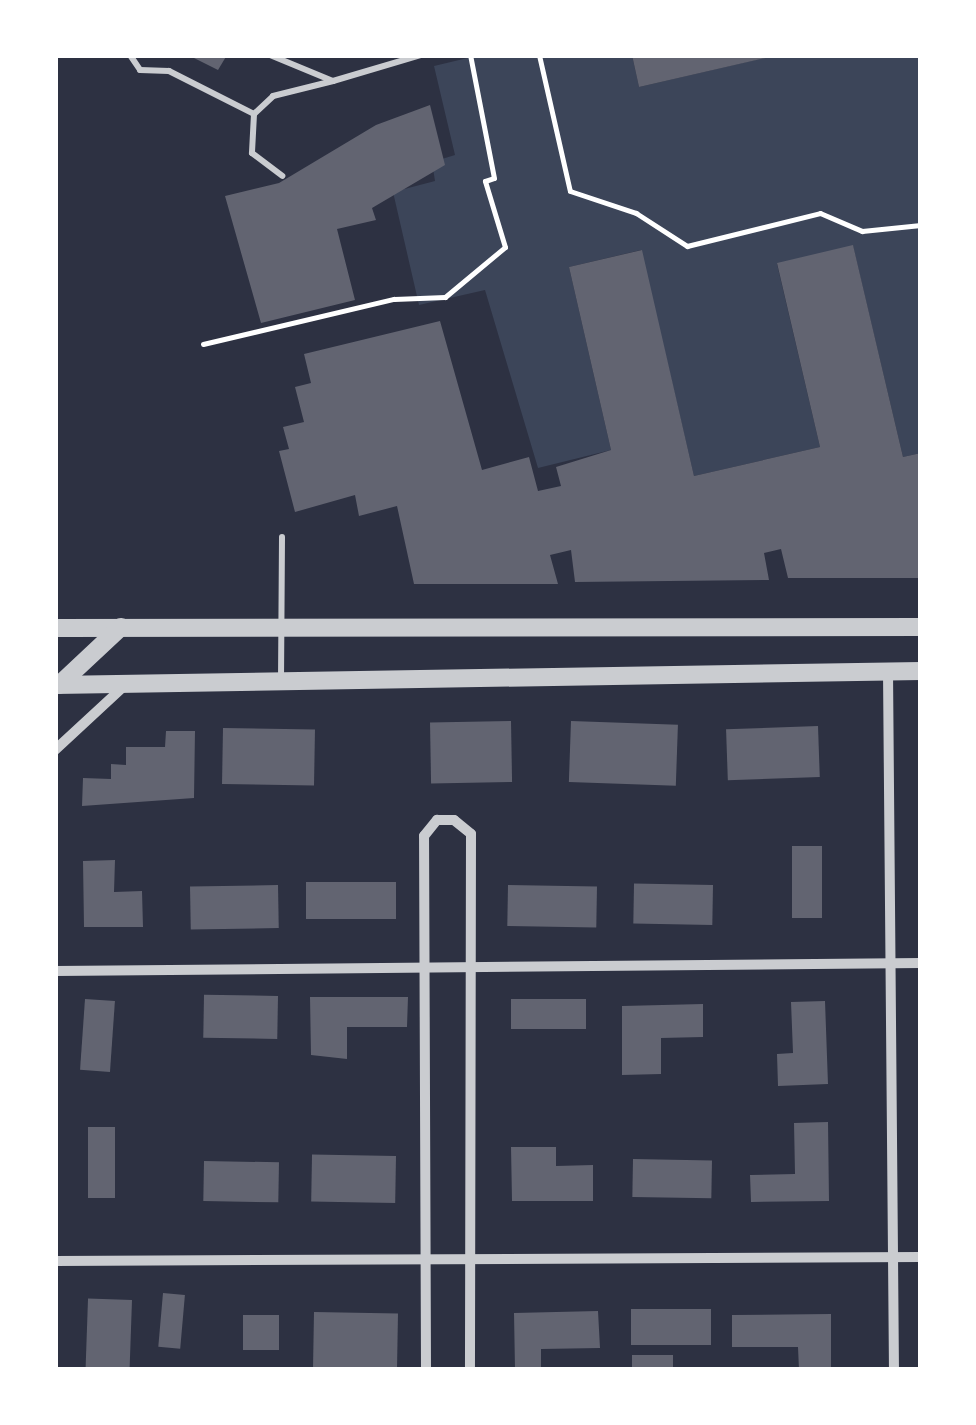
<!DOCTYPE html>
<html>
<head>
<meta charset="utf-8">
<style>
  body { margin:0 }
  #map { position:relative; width:976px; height:1425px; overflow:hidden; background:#2d3142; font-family:"DM Sans",sans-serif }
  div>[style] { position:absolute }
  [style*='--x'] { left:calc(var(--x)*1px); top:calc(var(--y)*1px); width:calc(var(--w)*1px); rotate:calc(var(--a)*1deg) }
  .green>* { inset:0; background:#3c4559 }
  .building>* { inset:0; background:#626471; transform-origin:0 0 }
  .path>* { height:5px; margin:-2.5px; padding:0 2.5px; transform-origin:2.5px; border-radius:2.5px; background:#fff }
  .service>* { height:6px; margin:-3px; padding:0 3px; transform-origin:3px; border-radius:3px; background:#caccd0 }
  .minor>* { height:10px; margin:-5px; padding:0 5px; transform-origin:5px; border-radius:5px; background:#caccd0 }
  .tertiary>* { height:18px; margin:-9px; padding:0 9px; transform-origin:9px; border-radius:9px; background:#caccd0 }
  span { translate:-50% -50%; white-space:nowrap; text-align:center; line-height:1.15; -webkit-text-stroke:10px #fff; paint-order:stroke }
  .frame { position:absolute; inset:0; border:58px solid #fff; pointer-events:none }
</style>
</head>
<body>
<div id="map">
  <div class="green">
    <i style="clip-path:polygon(480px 55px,632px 55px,639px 87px,777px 55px,921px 55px,921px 453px,903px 457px,853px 246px,777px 264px,820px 447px,694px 476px,641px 250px,569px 267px,611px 450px,538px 468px,485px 290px,419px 305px,393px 192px,435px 181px,432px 162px,455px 155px,434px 66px)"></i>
  </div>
  <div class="building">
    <i style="clip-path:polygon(188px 55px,227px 55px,218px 70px)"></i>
    <i style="clip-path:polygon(632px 55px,770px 55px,770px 57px,639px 87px)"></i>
    <i style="clip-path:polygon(430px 105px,445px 165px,372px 208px,376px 220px,337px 229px,355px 300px,261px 323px,225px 196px,279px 183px,376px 125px)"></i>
    <i style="clip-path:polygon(853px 245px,903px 457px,921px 453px,921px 578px,788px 578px,781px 549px,764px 553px,769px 580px,575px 582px,571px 550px,550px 555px,558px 584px,414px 584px,397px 506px,359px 516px,355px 495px,295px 512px,279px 451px,289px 449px,283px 427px,304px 422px,295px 387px,311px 383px,304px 354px,440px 321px,482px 470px,529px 457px,538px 491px,561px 486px,556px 467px,611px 450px,569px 267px,642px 250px,694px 476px,820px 447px,777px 263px)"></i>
    <i style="left:511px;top:721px;width:61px;height:81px;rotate:89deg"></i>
    <i style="left:571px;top:721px;width:107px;height:61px;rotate:2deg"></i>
    <i style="left:818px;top:726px;width:51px;height:92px;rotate:88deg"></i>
    <i style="left:223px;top:728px;width:92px;height:56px;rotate:1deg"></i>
    <i style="clip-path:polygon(166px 731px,195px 731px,194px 798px,82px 806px,83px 778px,111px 779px,111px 764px,126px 765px,126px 747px,165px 747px)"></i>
    <i style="left:792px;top:846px;width:30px;height:72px"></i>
    <i style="clip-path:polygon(115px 860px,114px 892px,142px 891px,143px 927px,84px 927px,83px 861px)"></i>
    <i style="left:306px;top:882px;width:90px;height:37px"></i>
    <i style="left:278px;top:885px;width:43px;height:88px;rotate:89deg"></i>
    <i style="left:508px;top:885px;width:89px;height:41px;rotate:1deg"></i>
    <i style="left:713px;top:885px;width:40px;height:79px;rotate:91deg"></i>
    <i style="left:278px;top:996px;width:43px;height:74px;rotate:91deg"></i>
    <i style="clip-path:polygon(310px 997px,408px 997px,407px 1027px,347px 1027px,347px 1059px,311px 1055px)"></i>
    <i style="left:85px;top:999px;width:30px;height:71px;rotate:4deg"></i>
    <i style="left:511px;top:999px;width:75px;height:30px"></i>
    <i style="clip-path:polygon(825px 1001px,828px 1084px,778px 1086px,777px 1054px,793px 1053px,791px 1002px)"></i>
    <i style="clip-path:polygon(703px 1004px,703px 1037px,661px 1038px,661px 1074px,622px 1075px,622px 1006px)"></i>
    <i style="clip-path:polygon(828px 1122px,829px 1201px,751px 1202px,750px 1175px,795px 1174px,794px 1123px)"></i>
    <i style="left:88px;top:1127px;width:27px;height:71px"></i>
    <i style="clip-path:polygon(511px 1147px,556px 1147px,556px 1166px,593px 1165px,593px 1201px,512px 1201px)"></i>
    <i style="left:396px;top:1156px;width:47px;height:84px;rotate:91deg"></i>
    <i style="left:633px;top:1159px;width:79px;height:38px;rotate:1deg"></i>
    <i style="left:204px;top:1161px;width:75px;height:40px;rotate:1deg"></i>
    <i style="left:163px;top:1293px;width:22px;height:54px;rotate:5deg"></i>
    <i style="left:132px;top:1300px;width:70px;height:44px;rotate:92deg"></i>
    <i style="left:631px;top:1309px;width:80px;height:36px"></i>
    <i style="clip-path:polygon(598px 1311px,600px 1348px,541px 1349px,541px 1370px,515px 1370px,514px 1313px)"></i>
    <i style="left:314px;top:1312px;width:84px;height:55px;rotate:1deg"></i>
    <i style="clip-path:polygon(831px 1314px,831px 1370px,799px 1370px,798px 1347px,732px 1347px,732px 1315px)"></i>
    <i style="left:243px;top:1315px;width:36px;height:35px"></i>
    <i style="left:632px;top:1355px;width:41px;height:15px"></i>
  </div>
  <div class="path">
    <i style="--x:539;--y:55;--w:139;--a:77.2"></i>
    <i style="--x:570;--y:191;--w:70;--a:18.4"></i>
    <i style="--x:636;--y:213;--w:61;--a:32.9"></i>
    <i style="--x:687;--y:246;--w:137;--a:-13.9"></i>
    <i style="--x:820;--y:213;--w:46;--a:23.2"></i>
    <i style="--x:862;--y:231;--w:59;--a:-5.8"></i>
    <i style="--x:203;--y:344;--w:196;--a:-13.3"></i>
    <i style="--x:394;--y:299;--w:51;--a:-2.2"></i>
    <i style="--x:445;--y:297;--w:78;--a:-39.8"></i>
    <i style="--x:505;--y:247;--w:69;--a:-106.9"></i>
    <i style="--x:485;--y:181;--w:9;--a:-18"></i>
    <i style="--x:494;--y:178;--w:125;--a:-101"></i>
  </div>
  <div class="service">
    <i style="--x:130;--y:55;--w:18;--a:56"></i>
    <i style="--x:140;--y:70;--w:29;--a:2"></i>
    <i style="--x:169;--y:71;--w:95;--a:26.8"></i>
    <i style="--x:254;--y:114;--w:26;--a:-43"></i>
    <i style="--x:273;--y:96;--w:62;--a:-14"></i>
    <i style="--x:270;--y:55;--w:68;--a:22.4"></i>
    <i style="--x:333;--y:81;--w:92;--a:-16.5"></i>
    <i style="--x:254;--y:114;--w:39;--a:93"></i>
    <i style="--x:252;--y:153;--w:38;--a:37"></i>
    <i style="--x:281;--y:681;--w:144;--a:-89.6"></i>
  </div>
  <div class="minor">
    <i style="--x:888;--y:671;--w:699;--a:89.51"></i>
    <i style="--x:55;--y:750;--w:93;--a:-42.8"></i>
    <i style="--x:55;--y:971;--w:866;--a:-0.53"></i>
    <i style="--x:55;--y:1261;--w:866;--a:-0.26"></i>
    <i style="--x:426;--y:1370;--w:534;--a:-90.21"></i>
    <i style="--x:424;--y:836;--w:21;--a:-51"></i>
    <i style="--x:437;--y:820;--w:17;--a:0"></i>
    <i style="--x:454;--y:820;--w:22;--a:39"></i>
    <i style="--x:471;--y:834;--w:536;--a:90.11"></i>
  </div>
  <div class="tertiary">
    <i style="--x:55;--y:628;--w:866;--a:-0.07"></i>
    <i style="--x:55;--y:685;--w:866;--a:-0.93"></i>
    <i style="--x:59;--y:685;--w:85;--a:-43.1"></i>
  </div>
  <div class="frame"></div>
</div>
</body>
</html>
